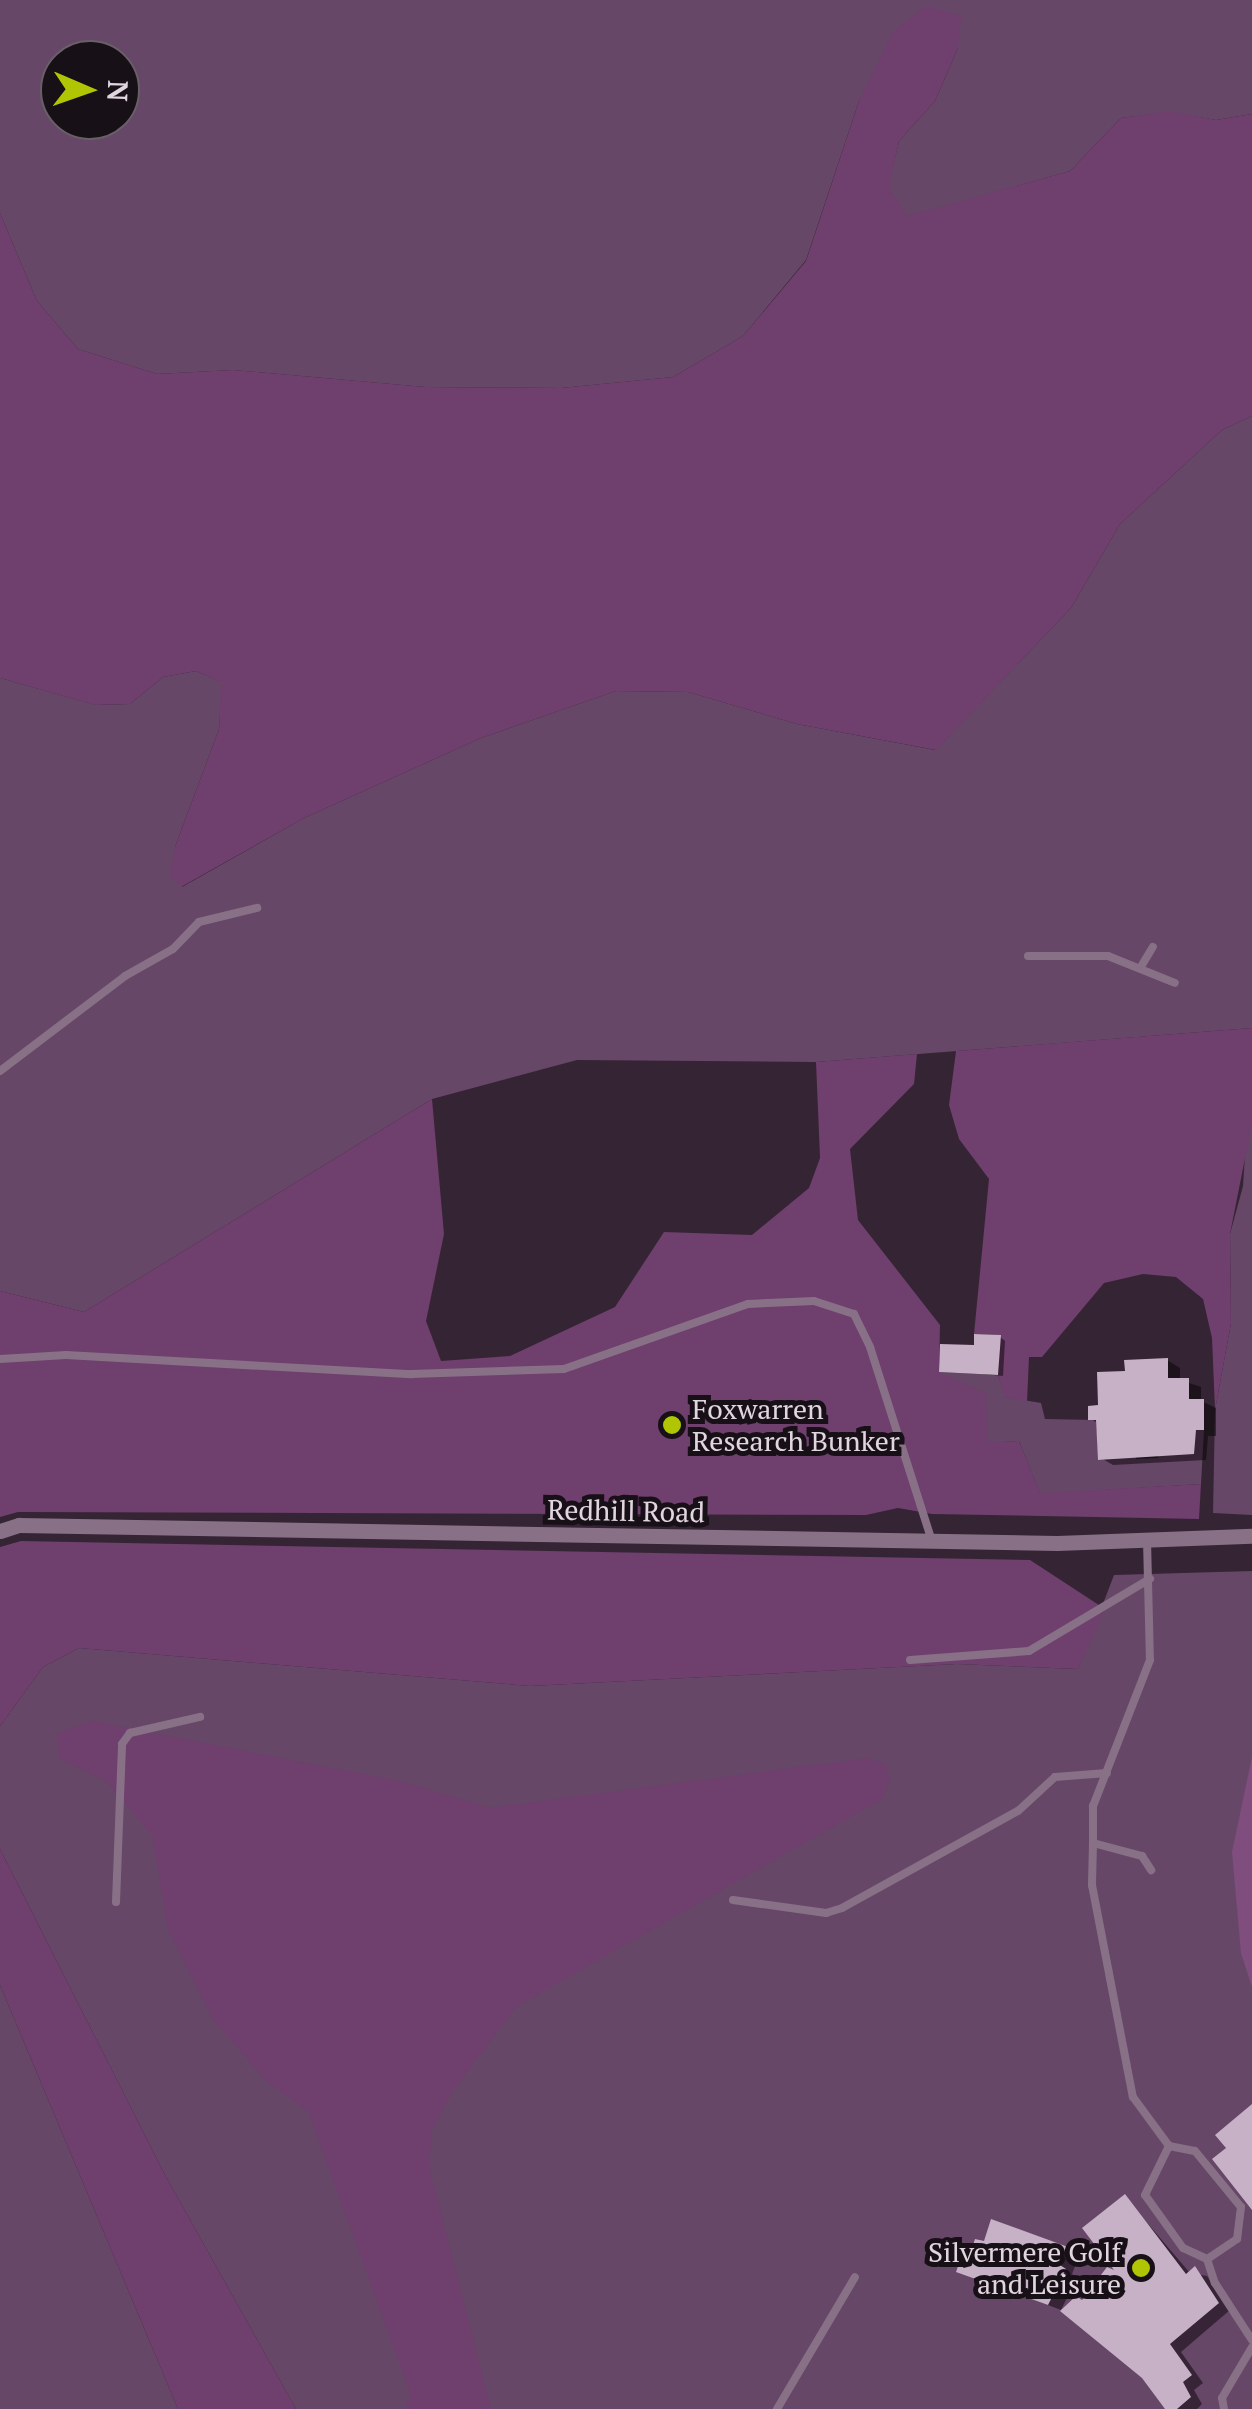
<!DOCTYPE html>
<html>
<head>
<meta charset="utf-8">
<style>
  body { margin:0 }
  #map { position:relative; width:1252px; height:2409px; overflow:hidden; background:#352434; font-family:"PT Serif",serif }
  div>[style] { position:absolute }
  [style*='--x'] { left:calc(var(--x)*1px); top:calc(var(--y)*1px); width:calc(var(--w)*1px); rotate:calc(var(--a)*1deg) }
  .green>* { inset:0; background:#674767 }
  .forest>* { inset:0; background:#6f3f6e }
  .water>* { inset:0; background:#7f4e7e }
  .shadow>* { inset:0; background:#0007 }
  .building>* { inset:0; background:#c7b1c6 }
  .service>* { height:8px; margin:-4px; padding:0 4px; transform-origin:4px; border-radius:4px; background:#887187 }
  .minor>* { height:15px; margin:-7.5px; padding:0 7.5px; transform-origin:7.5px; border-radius:7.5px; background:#887187 }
  .dots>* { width:28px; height:28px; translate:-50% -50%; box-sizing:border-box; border:5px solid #181017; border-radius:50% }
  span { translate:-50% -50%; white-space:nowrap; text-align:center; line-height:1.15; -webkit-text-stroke:10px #181017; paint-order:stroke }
  .poi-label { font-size:28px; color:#e1d5e0 }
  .left { translate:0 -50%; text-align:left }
  .right { translate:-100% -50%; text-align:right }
  .street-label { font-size:28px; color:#e1d5e0 }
  .north { position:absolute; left:40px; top:40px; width:100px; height:100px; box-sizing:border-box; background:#181017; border:2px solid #685f67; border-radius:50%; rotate:92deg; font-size:28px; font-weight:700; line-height:40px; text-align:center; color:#e1d5e0 }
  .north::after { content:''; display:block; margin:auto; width:35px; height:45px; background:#b0c503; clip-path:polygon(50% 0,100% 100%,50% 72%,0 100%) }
</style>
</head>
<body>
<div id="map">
  <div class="green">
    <i style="clip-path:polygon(evenodd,0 0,1252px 0,1252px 114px,1216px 120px,1169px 112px,1121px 118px,1070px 171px,907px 217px,888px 188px,899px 141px,935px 101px,958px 48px,859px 101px,806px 260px,743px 336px,673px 377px,561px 388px,425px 387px,233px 370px,157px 374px,78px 349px,37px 301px,0 213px,0 0,60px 60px,120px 60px,120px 120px,60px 120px,60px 60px)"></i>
    <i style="clip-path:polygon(1252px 416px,1252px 1028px,816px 1062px,577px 1060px,432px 1099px,84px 1312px,0 1291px,0 678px,96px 705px,130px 704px,163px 677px,196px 671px,222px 682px,219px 729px,175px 847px,182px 887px,304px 818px,481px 738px,616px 691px,688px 692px,797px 724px,935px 750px,1071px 608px,1120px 524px,1222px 430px)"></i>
    <i style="clip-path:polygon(1247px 1123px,1252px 1123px,1252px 1515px,1213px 1513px,1215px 1410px,1231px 1323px,1230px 1234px,1243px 1186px)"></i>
    <i style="clip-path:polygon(939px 1372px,998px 1375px,1006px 1397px,1041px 1403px,1045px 1419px,1096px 1420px,1099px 1460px,1117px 1459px,1117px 1451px,1136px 1451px,1136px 1459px,1158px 1458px,1159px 1450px,1193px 1454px,1194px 1430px,1204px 1430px,1201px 1484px,1040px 1494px,1019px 1441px,988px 1443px)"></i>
    <i style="clip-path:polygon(1252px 1571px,1252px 2409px,296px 2409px,165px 2175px,0 1849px,0 1726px,43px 1667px,79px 1648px,530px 1686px,957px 1664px,1078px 1669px,1114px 1575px)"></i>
    <i style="clip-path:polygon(0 1985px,178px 2409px,0 2409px)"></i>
  </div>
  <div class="forest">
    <i style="clip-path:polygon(927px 6px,961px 16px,958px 48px,935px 101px,899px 141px,889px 188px,907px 216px,1070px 171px,1121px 118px,1169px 111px,1216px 120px,1252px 114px,1252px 416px,1222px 430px,1120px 524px,1071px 608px,936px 750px,797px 724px,688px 692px,616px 691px,481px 738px,304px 818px,181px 887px,170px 875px,175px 847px,219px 729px,221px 682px,196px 671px,163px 677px,130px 704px,95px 705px,0 678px,0 213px,37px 301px,78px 349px,157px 374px,233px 370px,425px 387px,561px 388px,673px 377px,743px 336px,806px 261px,859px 101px,892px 33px)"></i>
    <i style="clip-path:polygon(1252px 1028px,1252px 1123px,1230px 1234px,1231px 1323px,1215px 1410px,1212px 1338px,1203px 1299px,1176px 1277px,1143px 1274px,1104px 1283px,1042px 1357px,1029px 1357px,1027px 1402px,1005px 1397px,998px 1375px,1000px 1335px,974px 1334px,989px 1179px,959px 1139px,949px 1105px,956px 1051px)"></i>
    <i style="clip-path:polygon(917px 1054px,914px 1084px,850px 1149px,858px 1220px,940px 1325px,939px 1372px,986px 1393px,988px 1442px,1019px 1441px,1040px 1493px,1201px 1484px,1199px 1519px,932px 1514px,898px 1508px,866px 1515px,18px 1512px,0 1517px,0 1291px,84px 1312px,432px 1099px,444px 1234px,426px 1321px,441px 1361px,510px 1356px,615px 1307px,664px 1232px,752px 1235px,809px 1188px,820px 1158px,816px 1062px)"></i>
    <i style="clip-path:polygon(21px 1541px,1030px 1560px,1105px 1609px,1078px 1669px,957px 1664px,530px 1686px,79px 1648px,43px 1667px,0 1726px,0 1547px)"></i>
    <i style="clip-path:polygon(92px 1721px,404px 1782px,490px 1808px,867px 1758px,885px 1764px,890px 1779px,882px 1799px,517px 2006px,454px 2089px,432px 2130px,429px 2167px,491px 2409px,405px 2409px,411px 2395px,308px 2111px,266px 2081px,213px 2019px,168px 1929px,152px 1835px,106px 1781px,59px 1758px,57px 1733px)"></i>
    <i style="clip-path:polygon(0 1849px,165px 2175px,296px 2409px,178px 2409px,0 1985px)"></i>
  </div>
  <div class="water">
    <i style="clip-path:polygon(1252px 1757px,1252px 1987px,1241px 1953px,1232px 1852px)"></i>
  </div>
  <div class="shadow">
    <i style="clip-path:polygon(1000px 1337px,1005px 1341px,1003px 1376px,941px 1370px)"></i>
    <i style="clip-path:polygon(1167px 1360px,1180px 1368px,1180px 1380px,1201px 1387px,1201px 1401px,1216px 1408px,1216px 1436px,1208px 1436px,1206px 1460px,1113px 1465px,1101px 1458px,1099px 1424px,1091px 1419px,1127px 1373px)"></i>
    <i style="clip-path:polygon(1125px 2197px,1190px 2273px,1207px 2276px,1230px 2310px,1181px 2352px,1203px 2383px,1194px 2390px,1202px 2404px,1197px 2409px,1168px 2409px,1083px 2303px,1122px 2278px)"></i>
    <i style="clip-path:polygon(1067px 2249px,1079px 2256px,1072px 2274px,1077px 2278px,1061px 2310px,959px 2271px)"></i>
  </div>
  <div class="building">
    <i style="clip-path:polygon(974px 1334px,1001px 1335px,998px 1375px,939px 1372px,940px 1344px,974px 1345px)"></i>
    <i style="clip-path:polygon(1168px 1358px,1168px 1378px,1189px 1378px,1189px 1399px,1204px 1399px,1204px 1430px,1196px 1430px,1194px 1454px,1098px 1460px,1096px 1420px,1088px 1420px,1088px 1406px,1098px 1405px,1097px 1372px,1125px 1371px,1124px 1360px)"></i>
    <i style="clip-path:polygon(1252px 2104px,1252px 2210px,1212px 2159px,1226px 2148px,1215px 2135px)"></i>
    <i style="clip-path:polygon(1125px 2194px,1186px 2274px,1195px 2266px,1219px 2303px,1170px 2344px,1192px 2375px,1183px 2382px,1191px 2397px,1177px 2409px,1165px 2409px,1142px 2378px,1060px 2311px,1076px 2296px,1082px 2300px,1107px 2267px,1114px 2270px,1082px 2228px)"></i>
    <i style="clip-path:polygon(991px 2219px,1068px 2247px,1060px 2265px,1066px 2269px,1048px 2305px,956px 2272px,963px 2252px,970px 2254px,975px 2239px,984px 2241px)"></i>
  </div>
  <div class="service">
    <i style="--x:1028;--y:956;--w:80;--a:0"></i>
    <i style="--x:1108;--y:956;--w:72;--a:21.9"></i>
    <i style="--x:1142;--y:965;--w:21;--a:-59"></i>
    <i style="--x:0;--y:1071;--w:157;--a:-37.2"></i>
    <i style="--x:125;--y:976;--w:55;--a:-29.4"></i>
    <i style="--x:173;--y:949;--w:37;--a:-46"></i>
    <i style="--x:199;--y:922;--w:60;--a:-13.6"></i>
    <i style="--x:0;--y:1359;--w:66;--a:-3.5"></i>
    <i style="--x:66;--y:1355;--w:346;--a:3.2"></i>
    <i style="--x:411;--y:1374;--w:153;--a:-1.9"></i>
    <i style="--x:564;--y:1369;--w:195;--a:-19.5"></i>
    <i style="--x:748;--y:1304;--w:66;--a:-2.6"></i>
    <i style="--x:814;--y:1301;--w:42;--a:18"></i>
    <i style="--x:854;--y:1314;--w:37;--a:64"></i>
    <i style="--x:870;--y:1347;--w:204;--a:72.3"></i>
    <i style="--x:1147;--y:1540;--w:120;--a:88.6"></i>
    <i style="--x:1150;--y:1660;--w:157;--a:111.3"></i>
    <i style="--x:1093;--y:1806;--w:37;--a:90"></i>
    <i style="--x:1093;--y:1843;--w:51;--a:14.9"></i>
    <i style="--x:1142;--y:1856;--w:17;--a:57"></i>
    <i style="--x:910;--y:1660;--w:119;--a:-4.3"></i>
    <i style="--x:1029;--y:1651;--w:141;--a:-30.8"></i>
    <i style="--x:1093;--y:1843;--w:42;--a:91.4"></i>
    <i style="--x:1092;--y:1885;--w:216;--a:79.1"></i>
    <i style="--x:1133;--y:2097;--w:61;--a:53.7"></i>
    <i style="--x:1169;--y:2146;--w:26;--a:11"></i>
    <i style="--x:1195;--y:2151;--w:72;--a:50.6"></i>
    <i style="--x:1241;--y:2207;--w:32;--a:97"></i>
    <i style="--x:1237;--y:2239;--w:36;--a:146"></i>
    <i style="--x:1207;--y:2259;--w:26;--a:-155"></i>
    <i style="--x:1183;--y:2248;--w:65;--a:-125.6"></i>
    <i style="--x:1145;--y:2195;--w:55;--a:-63.9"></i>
    <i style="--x:733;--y:1900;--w:94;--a:8"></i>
    <i style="--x:826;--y:1913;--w:17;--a:-17"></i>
    <i style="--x:842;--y:1908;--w:201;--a:-28.9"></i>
    <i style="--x:1018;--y:1811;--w:50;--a:-42.6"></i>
    <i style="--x:1055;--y:1777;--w:52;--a:-4.4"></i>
    <i style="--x:116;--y:1902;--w:158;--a:-87.8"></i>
    <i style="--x:122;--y:1744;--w:14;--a:-54"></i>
    <i style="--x:130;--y:1733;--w:72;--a:-12.9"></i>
    <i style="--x:1207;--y:2259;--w:25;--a:72"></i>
    <i style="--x:1215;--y:2283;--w:68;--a:57"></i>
    <i style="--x:777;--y:2409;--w:153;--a:-59.4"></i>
    <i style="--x:1224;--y:2409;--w:11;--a:-100"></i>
    <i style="--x:1222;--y:2398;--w:59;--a:-59.5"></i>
  </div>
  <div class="minor">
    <i style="--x:0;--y:1531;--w:20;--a:-18"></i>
    <i style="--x:19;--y:1525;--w:1038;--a:0.99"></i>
    <i style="--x:1057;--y:1543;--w:195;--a:-2.1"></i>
  </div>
  <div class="dots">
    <i style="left:672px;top:1425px;background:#b0c503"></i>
    <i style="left:1141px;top:2268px;background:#b0c503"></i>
  </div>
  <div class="poi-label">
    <span class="left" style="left:692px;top:1425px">Foxwarren<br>Research Bunker</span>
    <span class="right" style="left:1121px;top:2268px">Silvermere Golf<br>and Leisure</span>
  </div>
  <div class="street-label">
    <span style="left:626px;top:1511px;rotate:1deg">Redhill Road</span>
  </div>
  <div class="north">N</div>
</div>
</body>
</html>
